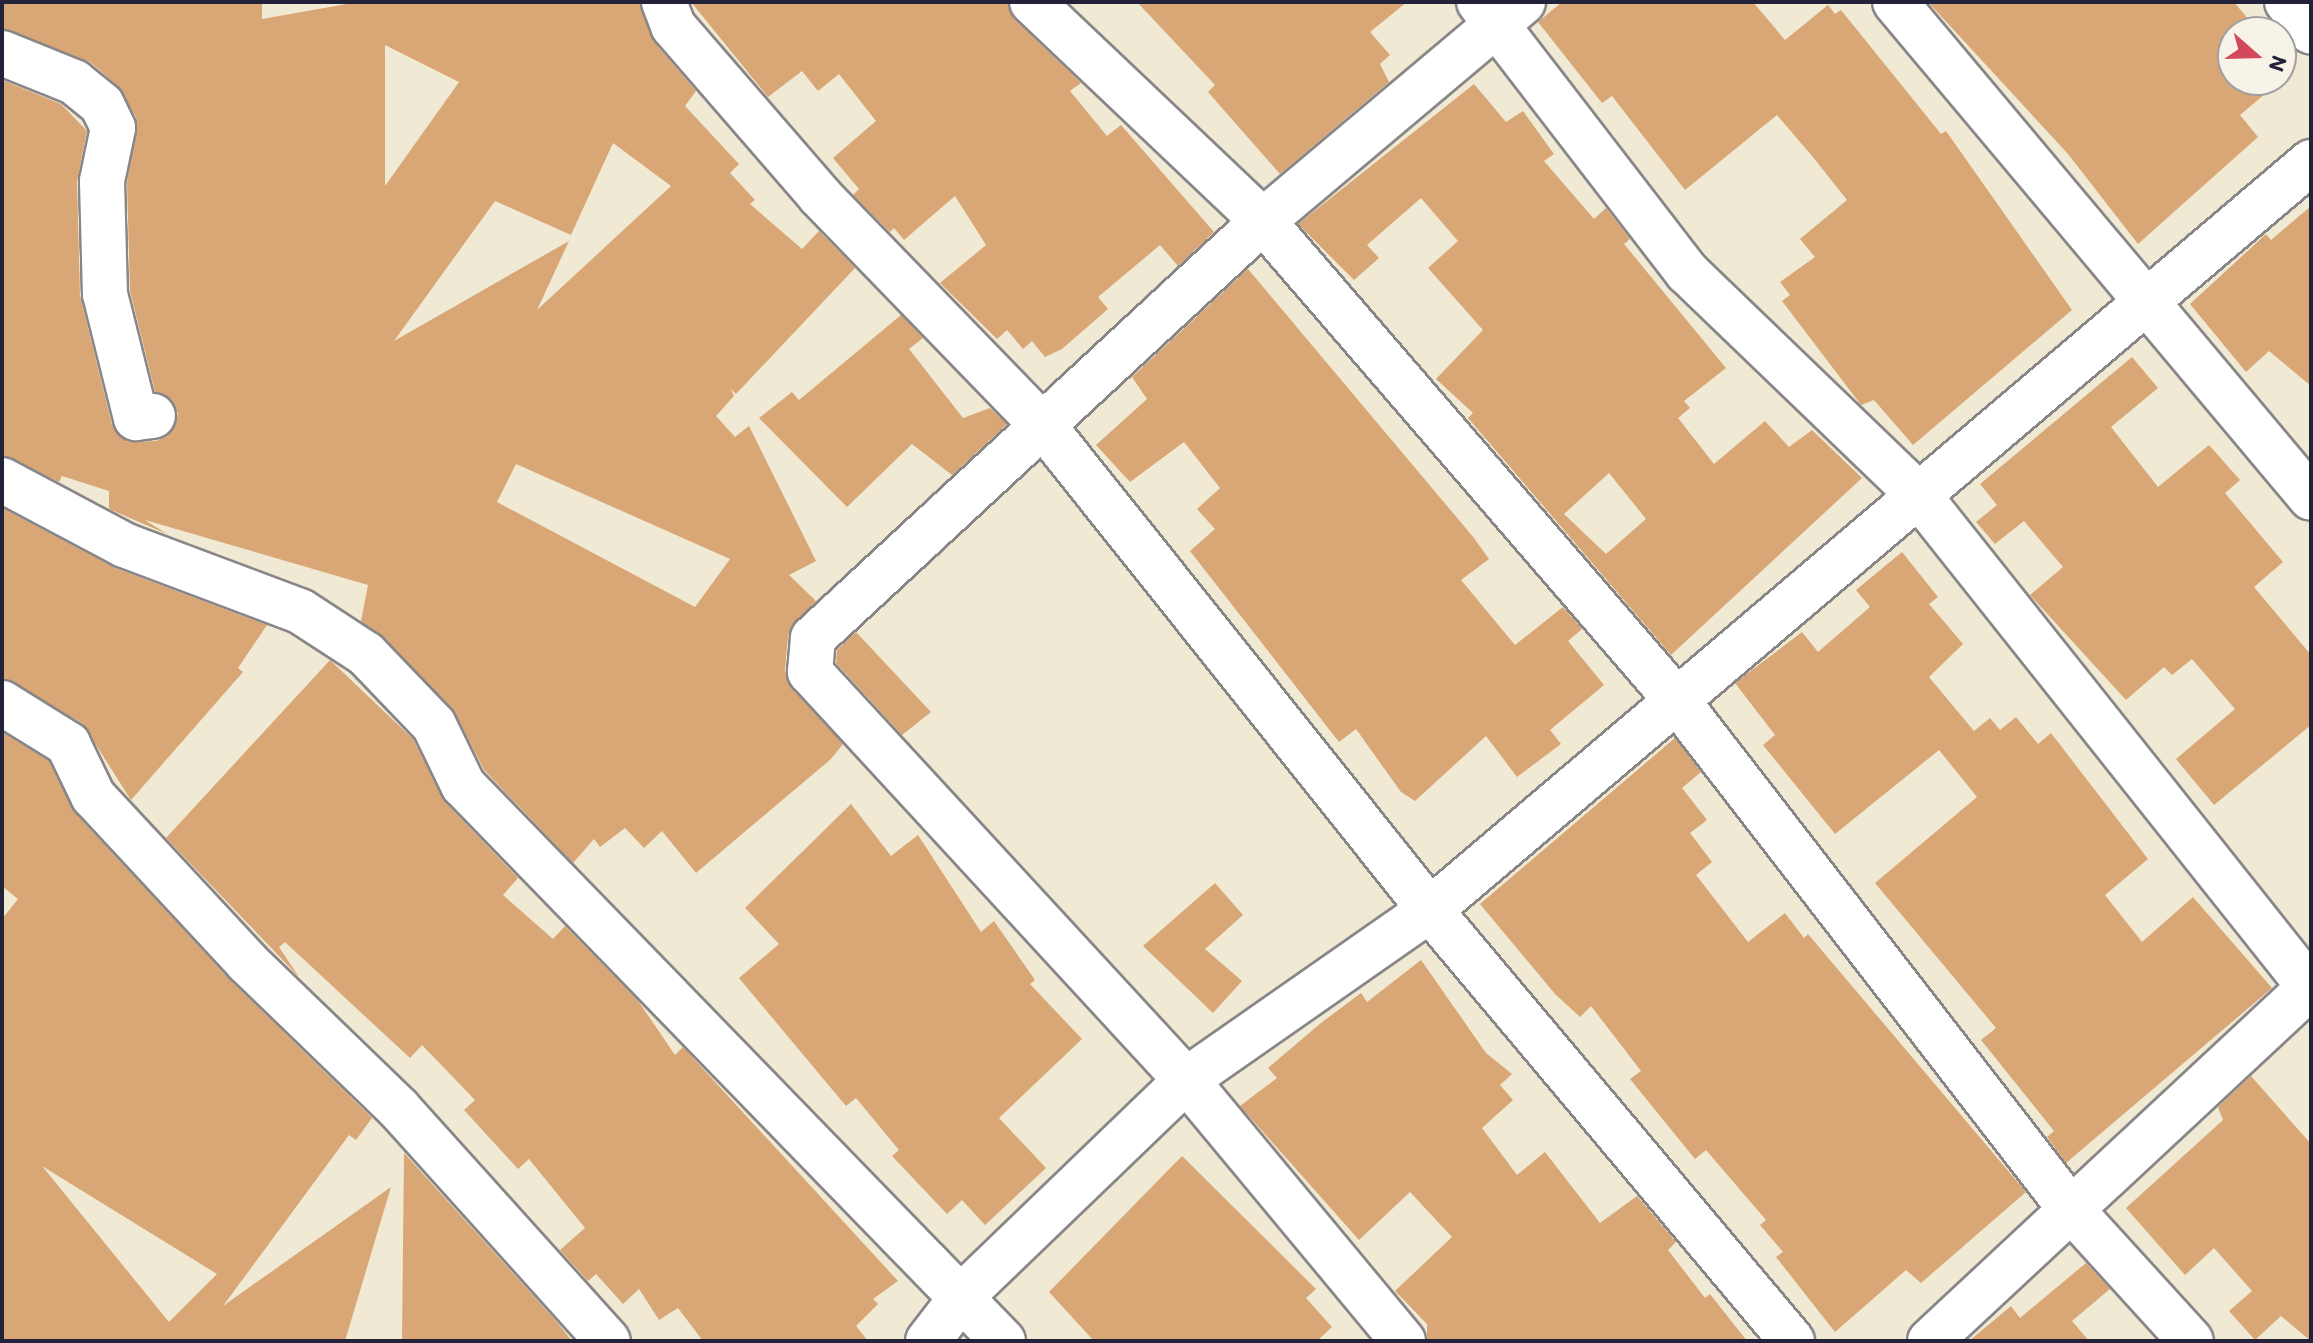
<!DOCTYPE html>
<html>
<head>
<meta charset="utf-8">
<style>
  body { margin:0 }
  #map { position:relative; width:2313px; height:1343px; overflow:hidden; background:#f0ead4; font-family:Itim,sans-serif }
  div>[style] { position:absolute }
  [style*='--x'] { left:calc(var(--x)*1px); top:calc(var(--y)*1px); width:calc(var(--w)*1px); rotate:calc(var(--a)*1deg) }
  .building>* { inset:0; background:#d9a675 }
  .roads { filter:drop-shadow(2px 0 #898688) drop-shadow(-2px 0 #898688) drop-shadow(0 2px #898688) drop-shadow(0 -2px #898688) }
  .minor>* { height:44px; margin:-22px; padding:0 22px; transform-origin:22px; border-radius:22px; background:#fff }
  span { translate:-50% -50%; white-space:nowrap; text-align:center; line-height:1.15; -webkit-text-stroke:6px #f7f3e8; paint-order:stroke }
  .frame { position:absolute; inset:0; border:4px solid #22223b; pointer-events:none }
  .north { position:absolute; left:2217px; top:16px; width:80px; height:80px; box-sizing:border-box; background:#f7f3e8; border:2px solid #a29fa3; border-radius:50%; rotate:110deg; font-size:22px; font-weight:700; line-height:32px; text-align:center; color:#22223b }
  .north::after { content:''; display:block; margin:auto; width:28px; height:36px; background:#d1495b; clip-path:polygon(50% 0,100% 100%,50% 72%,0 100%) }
</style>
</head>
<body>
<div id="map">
  <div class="building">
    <i style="clip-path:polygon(evenodd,2px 2px,262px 2px,262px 19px,358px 2px,640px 2px,654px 42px,696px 91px,685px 106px,739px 164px,730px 173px,755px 200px,750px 204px,802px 249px,819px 231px,855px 268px,736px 394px,731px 389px,734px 396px,716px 416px,735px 437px,749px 426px,816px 561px,789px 575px,816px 601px,788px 635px,785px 670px,792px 689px,843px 744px,831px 759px,696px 873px,662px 831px,644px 848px,625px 828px,600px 847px,594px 839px,573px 863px,484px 770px,452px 708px,361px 621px,368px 585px,145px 520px,167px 534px,109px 509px,109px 491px,62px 476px,59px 482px,2px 455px,2px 80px,61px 104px,87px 131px,77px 182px,80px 295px,112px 425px,128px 442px,156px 441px,168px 436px,178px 414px,172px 400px,155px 392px,130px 291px,127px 183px,136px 117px,118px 86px,90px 62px,2px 29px,2px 2px,385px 45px,459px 82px,385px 186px,385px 45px,2px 2px,613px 143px,671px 186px,537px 310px,569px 241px,394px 341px,495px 201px,571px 235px,613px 143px,2px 2px,516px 464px,730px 559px,695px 607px,497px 502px,516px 464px)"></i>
    <i style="clip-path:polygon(691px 2px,1008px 2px,1015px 20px,1081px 83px,1070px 91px,1107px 136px,1121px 125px,1214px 232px,1178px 266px,1160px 245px,1098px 297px,1108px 309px,1062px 349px,1045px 357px,1032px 341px,1023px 349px,1007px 330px,997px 339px,940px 283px,986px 245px,955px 196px,904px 240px,894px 228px,890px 232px,853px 195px,859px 189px,833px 158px,876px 121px,839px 74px,818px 91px,802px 71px,768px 97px)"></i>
    <i style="clip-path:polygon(1137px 2px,1407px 2px,1370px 32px,1390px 55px,1380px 64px,1389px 82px,1280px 174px,1208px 92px,1215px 85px)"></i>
    <i style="clip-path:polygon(1562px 2px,1753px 2px,1785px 40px,1828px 5px,1835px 14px,1841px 10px,1941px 134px,1946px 131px,2072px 310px,1913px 445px,1874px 400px,1861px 405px,1782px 301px,1790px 295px,1780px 282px,1815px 257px,1800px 239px,1847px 200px,1812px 156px,1777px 115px,1685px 190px,1612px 96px,1602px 103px,1538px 22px)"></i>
    <i style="clip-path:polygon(1928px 2px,2234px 2px,2259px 32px,2233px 32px,2233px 80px,2281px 80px,2281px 64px,2289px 74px,2240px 115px,2258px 137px,2138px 244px,2068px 154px)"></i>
    <i style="clip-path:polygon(evenodd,1474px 84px,1506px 122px,1523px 111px,1554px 154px,1544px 161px,1594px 219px,1606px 208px,1630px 239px,1624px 244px,1726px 368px,1684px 401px,1690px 408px,1678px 418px,1714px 464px,1765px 421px,1789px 447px,1812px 430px,1862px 478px,1671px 655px,1468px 418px,1473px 413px,1436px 379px,1483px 330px,1428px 268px,1458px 241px,1421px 198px,1367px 245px,1379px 258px,1354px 280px,1298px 224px,1474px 84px,1609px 473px,1646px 519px,1606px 554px,1564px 514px,1609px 473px)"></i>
    <i style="clip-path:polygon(2311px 206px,2311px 386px,2269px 351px,2246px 372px,2190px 304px,2266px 234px,2271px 240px)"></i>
    <i style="clip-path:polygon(1248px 269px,1474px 538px,1489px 559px,1461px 580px,1515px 645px,1563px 607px,1582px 629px,1568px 641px,1604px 685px,1550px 730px,1561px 744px,1517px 777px,1486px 736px,1415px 801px,1401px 792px,1356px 729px,1339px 742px,1190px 551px,1215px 529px,1197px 509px,1220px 488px,1184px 442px,1130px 482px,1096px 445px,1147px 399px,1132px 377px)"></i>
    <i style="clip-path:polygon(901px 315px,923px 338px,909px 349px,963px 418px,990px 408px,1007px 424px,952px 475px,912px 444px,847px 507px,759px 418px,792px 392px,799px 400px)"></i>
    <i style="clip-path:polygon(2132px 357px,2158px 388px,2111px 427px,2158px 487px,2209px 445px,2240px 480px,2225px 493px,2283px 562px,2254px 587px,2311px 655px,2311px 725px,2214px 805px,2176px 759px,2235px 709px,2192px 659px,2172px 675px,2164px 667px,2126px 700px,2030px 595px,2063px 567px,2024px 521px,1995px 544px,1976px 522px,1997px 505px,1980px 484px)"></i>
    <i style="clip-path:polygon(2px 508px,115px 568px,267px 625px,238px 668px,243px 672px,131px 800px,82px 723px,2px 678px)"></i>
    <i style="clip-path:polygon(1902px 552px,1938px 597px,1929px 604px,1963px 644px,1929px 677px,1974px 731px,1990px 718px,2000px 730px,2016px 717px,2038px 744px,2051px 733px,2148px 859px,2105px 895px,2142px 942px,2193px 897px,2272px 988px,2066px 1163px,2047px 1137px,2054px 1131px,1981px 1040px,1996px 1028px,1875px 883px,1977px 797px,1939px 750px,1835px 834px,1763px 745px,1775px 735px,1735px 683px,1802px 632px,1818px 652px,1870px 607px,1856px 590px)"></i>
    <i style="clip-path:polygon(856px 632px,931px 712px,902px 735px,836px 663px,837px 650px)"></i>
    <i style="clip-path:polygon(330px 660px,413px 739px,445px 802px,518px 878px,503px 895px,553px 939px,565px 926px,639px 1002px,675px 1055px,683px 1047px,898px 1281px,873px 1299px,878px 1304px,856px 1326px,868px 1341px,703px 1341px,678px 1308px,659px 1320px,639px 1289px,623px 1304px,596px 1274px,588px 1281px,560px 1250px,585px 1228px,529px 1159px,518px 1169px,464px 1110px,475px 1100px,422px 1045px,410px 1058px,285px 942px,279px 947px,299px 977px,166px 838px)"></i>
    <i style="clip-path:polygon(evenodd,2px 732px,49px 761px,75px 813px,229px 979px,372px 1118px,356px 1140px,349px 1135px,223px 1306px,391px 1187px,345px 1341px,2px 1341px,2px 919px,18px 899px,2px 886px,2px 732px,42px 1166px,217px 1274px,169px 1322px,42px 1166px)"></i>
    <i style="clip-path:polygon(1675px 738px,1701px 772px,1682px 788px,1707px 820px,1690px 833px,1712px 862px,1696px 875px,1748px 942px,1785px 913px,1804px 938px,1808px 934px,2026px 1192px,1921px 1283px,1906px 1270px,1835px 1332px,1776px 1257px,1783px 1252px,1760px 1225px,1766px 1220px,1706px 1150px,1695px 1159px,1630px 1079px,1641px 1071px,1591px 1006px,1580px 1017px,1555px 994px,1480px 904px)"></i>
    <i style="clip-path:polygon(851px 804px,891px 856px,918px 835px,981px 932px,994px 921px,1035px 980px,1030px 984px,1082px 1039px,999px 1118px,1046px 1168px,985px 1225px,962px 1200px,947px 1214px,892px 1156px,899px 1150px,856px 1098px,846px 1106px,739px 978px,779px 944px,745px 908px)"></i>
    <i style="clip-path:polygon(1215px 883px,1243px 915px,1205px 949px,1242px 981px,1213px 1013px,1143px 946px)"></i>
    <i style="clip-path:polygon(1421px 960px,1486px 1053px,1512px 1074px,1500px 1085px,1513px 1100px,1482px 1128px,1517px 1175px,1545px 1152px,1600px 1223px,1637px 1196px,1676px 1242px,1668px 1250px,1705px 1298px,1710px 1294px,1747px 1341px,1427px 1341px,1427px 1324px,1395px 1291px,1452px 1237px,1410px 1192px,1359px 1240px,1240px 1106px,1277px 1078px,1268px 1068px,1321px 1023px,1361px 993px,1367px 1002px)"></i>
    <i style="clip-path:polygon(2251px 1076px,2311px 1144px,2311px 1341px,2281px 1316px,2255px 1340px,2229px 1311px,2252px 1291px,2214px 1248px,2185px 1275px,2126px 1208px,2223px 1120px,2218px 1107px)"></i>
    <i style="clip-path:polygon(404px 1153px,557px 1322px,572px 1341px,402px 1339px)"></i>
    <i style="clip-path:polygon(1182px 1156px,1316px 1289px,1306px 1298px,1332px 1327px,1317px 1341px,1094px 1341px,1049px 1292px)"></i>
    <i style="clip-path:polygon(2086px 1263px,2110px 1289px,2072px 1321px,2089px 1341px,1969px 1341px,2011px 1306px,2020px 1318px)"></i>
  </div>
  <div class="roads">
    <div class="minor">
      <i style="--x:664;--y:2;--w:26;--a:69"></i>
      <i style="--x:673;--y:26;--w:225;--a:49.1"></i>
      <i style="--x:820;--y:196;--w:325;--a:45.9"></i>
      <i style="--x:1046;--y:429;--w:615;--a:51.4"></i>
      <i style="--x:1430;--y:910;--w:563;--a:49.97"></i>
      <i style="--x:1032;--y:2;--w:318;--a:43.5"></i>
      <i style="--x:1263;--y:221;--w:637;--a:49.2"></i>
      <i style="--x:1679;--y:703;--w:637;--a:52.27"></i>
      <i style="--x:2069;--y:1207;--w:181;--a:47.7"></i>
      <i style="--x:1479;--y:2;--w:341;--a:52.4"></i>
      <i style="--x:1687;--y:272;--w:318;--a:43.9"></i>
      <i style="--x:1916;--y:492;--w:635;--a:51.52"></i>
      <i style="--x:1895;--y:2;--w:647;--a:50.01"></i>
      <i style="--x:2287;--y:2;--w:38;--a:51"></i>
      <i style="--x:2;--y:53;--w:78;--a:21.9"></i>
      <i style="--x:74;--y:82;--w:36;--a:39"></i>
      <i style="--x:102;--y:105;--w:25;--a:64"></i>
      <i style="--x:113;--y:128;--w:54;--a:101.7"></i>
      <i style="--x:102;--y:181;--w:113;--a:88.5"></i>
      <i style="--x:105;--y:294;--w:128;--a:76"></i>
      <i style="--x:136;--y:418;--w:17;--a:-7"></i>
      <i style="--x:2;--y:480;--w:138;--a:28"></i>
      <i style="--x:124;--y:545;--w:188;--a:20.6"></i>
      <i style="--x:300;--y:611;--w:79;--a:33.1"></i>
      <i style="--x:366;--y:654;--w:98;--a:46.2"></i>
      <i style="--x:434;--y:725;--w:67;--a:64.2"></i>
      <i style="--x:463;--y:785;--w:775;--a:45.84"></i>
      <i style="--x:2;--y:703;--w:78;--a:31.8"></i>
      <i style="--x:68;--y:744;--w:58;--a:64.3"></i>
      <i style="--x:93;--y:796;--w:226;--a:47.1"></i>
      <i style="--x:247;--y:962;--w:211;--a:44"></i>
      <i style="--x:399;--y:1109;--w:312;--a:48"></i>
      <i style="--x:928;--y:1341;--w:59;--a:-52.5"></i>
      <i style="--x:964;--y:1294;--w:308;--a:-43.9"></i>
      <i style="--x:1186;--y:1080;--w:297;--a:-34.9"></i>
      <i style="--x:1430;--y:910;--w:1156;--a:-40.33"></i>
      <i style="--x:1403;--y:1341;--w:339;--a:-129.7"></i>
      <i style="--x:1186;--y:1080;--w:555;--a:-132.66"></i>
      <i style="--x:810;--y:672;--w:34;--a:-85"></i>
      <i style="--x:813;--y:638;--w:614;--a:-42.82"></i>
      <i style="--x:1263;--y:221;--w:340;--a:-40.1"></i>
      <i style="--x:1930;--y:1341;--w:521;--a:-42.98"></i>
    </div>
  </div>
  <div class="frame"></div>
  <div class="north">N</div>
</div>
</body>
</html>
